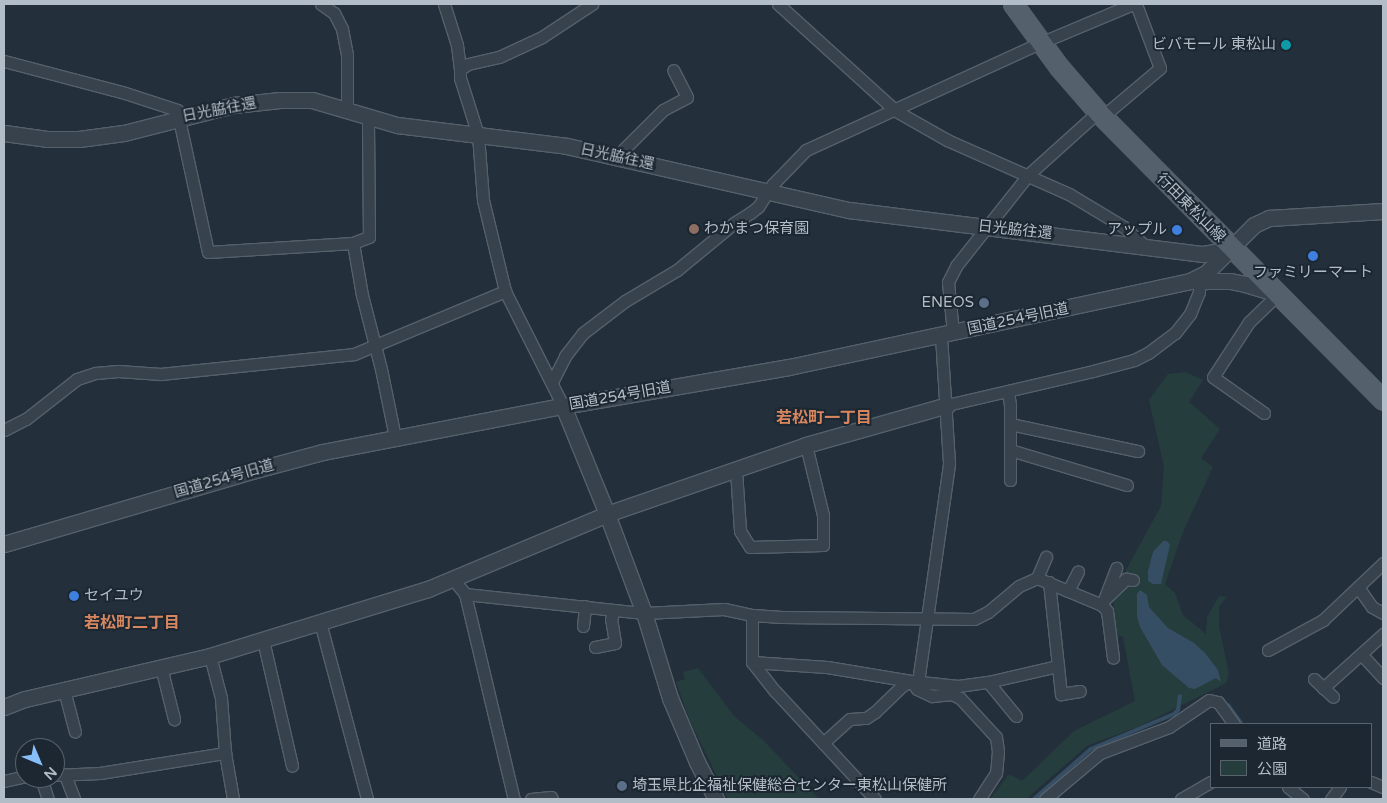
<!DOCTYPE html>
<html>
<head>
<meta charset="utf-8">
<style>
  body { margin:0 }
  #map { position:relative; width:1387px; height:803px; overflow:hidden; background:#23303c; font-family:"Varela Round","Noto Sans JP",sans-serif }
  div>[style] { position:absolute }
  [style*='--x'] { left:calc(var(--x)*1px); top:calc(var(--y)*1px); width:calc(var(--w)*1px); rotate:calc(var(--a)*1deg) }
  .green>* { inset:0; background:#253d3d }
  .water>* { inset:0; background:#364e64 }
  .stream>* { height:4px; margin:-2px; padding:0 2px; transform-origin:2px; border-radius:2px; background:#364e64 }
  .roads { filter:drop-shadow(1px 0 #55606a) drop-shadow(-1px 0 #55606a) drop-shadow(0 1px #55606a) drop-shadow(0 -1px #55606a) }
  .minor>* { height:11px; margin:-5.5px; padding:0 5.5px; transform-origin:5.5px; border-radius:5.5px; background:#37424d }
  .tertiary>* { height:15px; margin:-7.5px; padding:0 7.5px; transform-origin:7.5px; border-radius:7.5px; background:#37424d }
  .primary>* { height:19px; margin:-9.5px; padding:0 9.5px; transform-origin:9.5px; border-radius:9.5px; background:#54616d }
  .dots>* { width:14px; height:14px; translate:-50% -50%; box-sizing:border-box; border:2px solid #1c2731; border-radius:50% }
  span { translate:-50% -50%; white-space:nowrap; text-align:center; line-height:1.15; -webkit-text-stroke:4px #1c2731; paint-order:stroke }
  .poi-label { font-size:15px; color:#b2bdc8 }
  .right { translate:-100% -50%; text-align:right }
  .left { translate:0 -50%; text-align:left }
  .street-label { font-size:15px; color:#b2bdc8 }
  .neighbourhood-label { font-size:16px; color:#d68760; font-weight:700 }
  .frame { position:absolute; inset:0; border:5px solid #b2bdc8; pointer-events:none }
  .legend { position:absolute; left:1210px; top:723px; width:162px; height:65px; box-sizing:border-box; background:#1c2731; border:1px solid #58636d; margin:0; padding:6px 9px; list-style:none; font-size:15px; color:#b2bdc8 }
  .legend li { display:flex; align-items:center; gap:10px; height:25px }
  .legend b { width:25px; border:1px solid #58636d }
  .north { position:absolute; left:15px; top:738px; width:50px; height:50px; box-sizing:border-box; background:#1c2731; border:1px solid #58636d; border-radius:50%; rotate:135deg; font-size:14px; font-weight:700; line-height:20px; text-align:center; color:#b2bdc8 }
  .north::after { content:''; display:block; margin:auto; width:18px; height:22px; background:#86bef9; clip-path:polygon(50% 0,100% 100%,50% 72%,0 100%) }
</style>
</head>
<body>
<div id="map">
  <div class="green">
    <i style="clip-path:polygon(1185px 372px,1203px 380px,1189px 402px,1220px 429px,1201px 458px,1213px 467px,1183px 532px,1165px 584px,1175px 593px,1183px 615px,1206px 634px,1207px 617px,1219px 596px,1227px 597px,1219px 606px,1219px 626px,1229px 674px,1226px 683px,1142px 725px,1087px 746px,1026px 799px,990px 799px,1009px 774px,1022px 781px,1074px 731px,1135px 701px,1123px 637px,1117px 635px,1113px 599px,1126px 570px,1161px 506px,1164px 467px,1149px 400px,1168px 374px)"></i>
    <i style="clip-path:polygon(698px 668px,734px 716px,763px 740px,819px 799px,728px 799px,690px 721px,676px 682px,685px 679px,683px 672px)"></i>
  </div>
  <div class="water">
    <i style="clip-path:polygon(1163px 541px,1167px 541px,1170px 545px,1161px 584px,1153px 584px,1148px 581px,1148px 571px,1153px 552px)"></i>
    <i style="clip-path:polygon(1140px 590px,1147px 595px,1149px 607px,1168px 628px,1194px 643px,1205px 653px,1218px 670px,1221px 682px,1216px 678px,1195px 689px,1189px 688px,1162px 665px,1140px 627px,1137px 616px,1137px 594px)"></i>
  </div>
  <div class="stream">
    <i style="--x:1228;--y:705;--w:24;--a:54"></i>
    <i style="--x:1034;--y:799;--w:76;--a:-41.3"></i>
    <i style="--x:1091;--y:749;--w:90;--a:-22.9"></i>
    <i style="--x:1174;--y:714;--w:6;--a:-45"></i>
    <i style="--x:1178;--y:710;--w:14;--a:-82"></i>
  </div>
  <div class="roads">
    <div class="minor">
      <i style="--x:321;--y:4;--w:16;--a:35"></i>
      <i style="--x:334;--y:13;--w:18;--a:63"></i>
      <i style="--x:342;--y:29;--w:26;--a:79"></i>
      <i style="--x:347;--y:55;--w:54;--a:90"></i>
      <i style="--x:444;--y:4;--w:43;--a:72.4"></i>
      <i style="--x:457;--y:45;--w:24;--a:83"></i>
      <i style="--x:778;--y:4;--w:159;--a:42.2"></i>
      <i style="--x:896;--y:111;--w:59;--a:29.6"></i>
      <i style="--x:947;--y:140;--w:133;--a:23.9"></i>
      <i style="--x:1069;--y:194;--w:64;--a:31"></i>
      <i style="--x:1124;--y:227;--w:27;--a:42"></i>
      <i style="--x:4;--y:61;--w:125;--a:14.8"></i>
      <i style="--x:125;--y:93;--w:55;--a:18.1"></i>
      <i style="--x:177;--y:110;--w:145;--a:77.7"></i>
      <i style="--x:208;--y:252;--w:145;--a:-3.6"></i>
      <i style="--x:353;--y:243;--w:17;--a:-21"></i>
      <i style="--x:369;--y:237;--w:121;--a:-90.5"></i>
      <i style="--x:1102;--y:117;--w:76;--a:-40.2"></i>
      <i style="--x:1160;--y:68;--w:68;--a:-110.6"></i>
      <i style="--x:619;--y:157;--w:9;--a:-58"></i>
      <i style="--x:624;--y:149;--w:55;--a:-45"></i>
      <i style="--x:663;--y:110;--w:27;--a:-28"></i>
      <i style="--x:687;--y:97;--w:30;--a:-117"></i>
      <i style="--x:353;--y:243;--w:53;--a:80.2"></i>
      <i style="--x:362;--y:295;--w:76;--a:75.6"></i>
      <i style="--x:381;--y:369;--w:69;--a:78.4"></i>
      <i style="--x:953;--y:333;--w:51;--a:-95.6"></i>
      <i style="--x:948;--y:282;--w:18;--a:-63"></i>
      <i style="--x:956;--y:266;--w:116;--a:-51.6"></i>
      <i style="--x:1028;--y:175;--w:94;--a:-42"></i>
      <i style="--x:552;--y:382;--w:29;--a:-63"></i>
      <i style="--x:565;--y:356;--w:29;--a:-52"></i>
      <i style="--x:583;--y:333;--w:53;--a:-37.3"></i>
      <i style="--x:625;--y:301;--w:61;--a:-30.8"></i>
      <i style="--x:677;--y:270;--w:74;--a:-39.5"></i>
      <i style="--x:734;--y:223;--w:19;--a:-32"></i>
      <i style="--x:750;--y:213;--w:10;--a:-37"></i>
      <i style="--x:758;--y:207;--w:27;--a:-57"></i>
      <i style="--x:773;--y:184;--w:47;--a:-45.9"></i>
      <i style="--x:806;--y:150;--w:257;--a:-24.6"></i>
      <i style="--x:1040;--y:43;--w:101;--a:-22.8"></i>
      <i style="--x:1008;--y:391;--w:14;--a:82"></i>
      <i style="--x:1010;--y:405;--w:75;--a:90"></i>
      <i style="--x:947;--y:405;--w:150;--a:-13.1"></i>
      <i style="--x:1093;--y:371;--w:42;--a:-15"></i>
      <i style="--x:1134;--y:360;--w:16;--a:-27"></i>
      <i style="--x:1148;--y:353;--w:34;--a:-37"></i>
      <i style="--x:1175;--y:333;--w:24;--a:-52"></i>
      <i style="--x:1190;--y:314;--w:24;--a:-68"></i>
      <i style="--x:1199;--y:292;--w:14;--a:-90"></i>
      <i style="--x:563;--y:406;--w:129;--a:-116.8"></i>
      <i style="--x:505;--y:291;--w:94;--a:-103.6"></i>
      <i style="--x:483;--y:200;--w:65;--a:-94.4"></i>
      <i style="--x:478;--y:135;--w:60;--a:-107.5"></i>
      <i style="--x:460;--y:78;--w:9;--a:-90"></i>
      <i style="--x:460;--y:69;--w:9;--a:-32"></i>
      <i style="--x:468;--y:64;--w:32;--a:-13"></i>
      <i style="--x:499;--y:57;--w:47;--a:-24.9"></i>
      <i style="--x:542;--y:37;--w:60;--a:-33.4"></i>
      <i style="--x:1264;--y:413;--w:62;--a:-144.8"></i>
      <i style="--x:1213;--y:377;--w:66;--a:-56.8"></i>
      <i style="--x:1249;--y:322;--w:40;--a:-44"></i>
      <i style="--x:1010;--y:424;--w:131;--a:11.9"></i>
      <i style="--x:4;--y:430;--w:25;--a:-27"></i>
      <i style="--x:26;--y:419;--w:65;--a:-38.1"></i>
      <i style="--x:77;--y:379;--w:20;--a:-18"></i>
      <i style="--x:96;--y:373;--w:22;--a:-5"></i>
      <i style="--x:118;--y:371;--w:43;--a:4"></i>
      <i style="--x:161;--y:374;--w:194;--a:-5.9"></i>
      <i style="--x:354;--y:354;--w:164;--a:-22.6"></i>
      <i style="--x:1010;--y:450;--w:122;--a:16.7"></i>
      <i style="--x:736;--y:470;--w:61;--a:86.2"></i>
      <i style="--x:740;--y:531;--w:19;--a:58"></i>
      <i style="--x:750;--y:547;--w:73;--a:-1.6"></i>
      <i style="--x:823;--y:545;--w:30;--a:-90"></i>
      <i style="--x:823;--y:515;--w:72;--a:-103.7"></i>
      <i style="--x:1037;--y:578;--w:23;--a:-67"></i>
      <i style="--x:453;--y:579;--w:19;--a:51"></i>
      <i style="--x:465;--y:594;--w:180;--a:6.1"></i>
      <i style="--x:644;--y:613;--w:80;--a:-2.9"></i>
      <i style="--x:724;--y:609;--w:29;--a:12"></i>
      <i style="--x:752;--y:615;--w:30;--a:4"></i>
      <i style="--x:782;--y:617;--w:192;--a:0.6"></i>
      <i style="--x:974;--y:619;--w:16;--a:-27"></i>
      <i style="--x:988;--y:612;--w:40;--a:-40"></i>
      <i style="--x:1019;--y:586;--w:20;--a:-24"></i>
      <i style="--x:1037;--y:578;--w:70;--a:22.6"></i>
      <i style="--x:1102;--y:605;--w:8;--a:50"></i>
      <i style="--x:1107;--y:611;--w:47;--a:82.7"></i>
      <i style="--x:1049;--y:582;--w:113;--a:83.9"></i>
      <i style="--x:1061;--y:694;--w:19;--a:-9"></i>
      <i style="--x:1358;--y:587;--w:24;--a:55"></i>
      <i style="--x:1372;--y:607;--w:13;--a:29"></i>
      <i style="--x:1068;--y:591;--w:22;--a:-63"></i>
      <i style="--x:465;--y:594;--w:211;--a:76.6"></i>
      <i style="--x:1106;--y:598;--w:28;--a:-44"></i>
      <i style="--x:1126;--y:579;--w:7;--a:8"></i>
      <i style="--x:1102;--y:605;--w:40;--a:-69"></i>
      <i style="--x:752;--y:615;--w:47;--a:90"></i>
      <i style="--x:752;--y:662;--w:37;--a:52"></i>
      <i style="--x:775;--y:691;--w:147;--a:47.2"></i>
      <i style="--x:320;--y:622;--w:183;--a:75.1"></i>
      <i style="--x:583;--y:626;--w:20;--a:-84"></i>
      <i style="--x:263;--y:640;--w:129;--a:77"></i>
      <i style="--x:595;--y:647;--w:20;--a:-11"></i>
      <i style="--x:615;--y:643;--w:24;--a:-99"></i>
      <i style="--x:611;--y:619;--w:9;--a:-72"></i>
      <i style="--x:1268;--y:650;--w:63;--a:-28.6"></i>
      <i style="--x:1323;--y:620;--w:83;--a:-43.5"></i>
      <i style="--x:1361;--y:654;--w:33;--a:47"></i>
      <i style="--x:210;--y:656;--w:43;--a:75.3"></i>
      <i style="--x:221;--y:698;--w:55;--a:85.8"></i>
      <i style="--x:225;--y:753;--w:47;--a:80.1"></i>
      <i style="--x:752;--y:662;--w:75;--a:3.8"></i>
      <i style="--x:827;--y:667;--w:85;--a:9.5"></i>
      <i style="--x:911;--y:681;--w:47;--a:6.1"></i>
      <i style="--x:958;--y:686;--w:30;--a:-8"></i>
      <i style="--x:988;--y:682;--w:72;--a:-12.9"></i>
      <i style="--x:161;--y:667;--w:54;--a:76"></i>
      <i style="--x:1314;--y:679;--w:26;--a:43"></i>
      <i style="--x:918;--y:682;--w:221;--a:-81.9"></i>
      <i style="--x:949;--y:463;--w:128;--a:-93.6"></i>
      <i style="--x:988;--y:682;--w:44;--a:50.5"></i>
      <i style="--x:1323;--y:688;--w:81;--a:-42"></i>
      <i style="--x:64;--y:690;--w:43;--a:75.3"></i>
      <i style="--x:823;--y:743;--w:36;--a:-42"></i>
      <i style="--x:850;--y:719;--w:16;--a:-4"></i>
      <i style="--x:866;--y:718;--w:11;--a:-34"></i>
      <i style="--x:875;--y:712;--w:37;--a:-44"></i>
      <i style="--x:902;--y:686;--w:10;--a:-29"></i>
      <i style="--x:911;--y:681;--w:10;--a:53"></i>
      <i style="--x:917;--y:689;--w:17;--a:25"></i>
      <i style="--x:932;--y:696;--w:20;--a:-6"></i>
      <i style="--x:952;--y:694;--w:9;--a:27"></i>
      <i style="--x:960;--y:698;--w:53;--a:47.3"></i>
      <i style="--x:996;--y:737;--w:14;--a:82"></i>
      <i style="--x:998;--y:751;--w:22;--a:95"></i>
      <i style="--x:996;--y:773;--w:31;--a:123"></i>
      <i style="--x:55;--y:775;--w:45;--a:-2.5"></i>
      <i style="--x:100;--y:773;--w:127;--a:-9.1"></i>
      <i style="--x:65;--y:775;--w:26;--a:69"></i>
      <i style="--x:41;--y:778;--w:22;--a:72"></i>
      <i style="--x:4;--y:781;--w:22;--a:-13"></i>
      <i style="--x:1371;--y:782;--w:13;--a:23"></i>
      <i style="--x:1288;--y:787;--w:19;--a:39"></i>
      <i style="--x:531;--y:799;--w:20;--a:-6"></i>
      <i style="--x:551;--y:797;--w:2;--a:63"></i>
      <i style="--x:1045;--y:799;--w:72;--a:-39.9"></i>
      <i style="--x:1100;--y:753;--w:74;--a:-20.6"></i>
      <i style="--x:1169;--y:727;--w:48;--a:-34"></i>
      <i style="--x:1209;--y:700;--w:9;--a:13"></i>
      <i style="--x:1218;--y:702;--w:27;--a:54"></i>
      <i style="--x:1181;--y:799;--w:34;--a:-30"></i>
      <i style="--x:1331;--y:799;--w:15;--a:-53"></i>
    </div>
    <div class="tertiary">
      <i style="--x:4;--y:133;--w:43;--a:7.9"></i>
      <i style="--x:47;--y:139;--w:32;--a:0"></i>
      <i style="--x:79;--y:139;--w:45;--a:-7.6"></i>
      <i style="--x:124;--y:133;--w:114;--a:-14.3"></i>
      <i style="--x:234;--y:105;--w:46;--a:-6.2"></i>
      <i style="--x:280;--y:100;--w:32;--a:0"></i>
      <i style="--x:312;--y:100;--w:89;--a:16.4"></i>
      <i style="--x:397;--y:125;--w:171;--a:7"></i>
      <i style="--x:567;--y:146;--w:289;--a:12.8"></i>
      <i style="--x:849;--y:210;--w:357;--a:7.1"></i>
      <i style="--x:1203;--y:254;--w:27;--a:-10"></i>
      <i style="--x:1199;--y:278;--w:8;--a:23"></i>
      <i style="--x:1206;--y:281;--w:24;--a:0"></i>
      <i style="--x:1230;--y:281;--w:15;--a:11"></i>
      <i style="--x:1245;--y:284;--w:34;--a:17"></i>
      <i style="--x:563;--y:406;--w:117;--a:67.8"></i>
      <i style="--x:607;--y:514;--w:106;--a:69.5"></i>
      <i style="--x:644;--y:613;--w:89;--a:73"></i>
      <i style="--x:670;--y:698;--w:69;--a:67.1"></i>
      <i style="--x:697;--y:762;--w:42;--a:62.8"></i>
      <i style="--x:4;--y:544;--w:259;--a:-16.4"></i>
      <i style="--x:252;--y:471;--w:73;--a:-15"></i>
      <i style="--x:323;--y:452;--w:244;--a:-10.9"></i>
      <i style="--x:563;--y:406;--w:229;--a:-9.8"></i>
      <i style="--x:789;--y:367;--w:410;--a:-12.1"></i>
      <i style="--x:1190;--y:281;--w:18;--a:-27"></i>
      <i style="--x:1206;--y:273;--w:68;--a:-45"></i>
      <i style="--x:1254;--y:225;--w:17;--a:-25"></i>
      <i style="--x:1269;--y:218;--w:114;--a:-3.5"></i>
      <i style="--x:4;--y:707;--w:22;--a:-21"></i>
      <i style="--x:25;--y:699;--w:190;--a:-13.1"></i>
      <i style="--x:210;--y:656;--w:228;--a:-17.1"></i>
      <i style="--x:428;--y:589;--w:194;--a:-22.7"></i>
      <i style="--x:607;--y:514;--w:211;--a:-19.1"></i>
      <i style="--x:806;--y:445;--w:147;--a:-15.8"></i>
    </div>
    <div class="primary">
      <i style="--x:1013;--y:4;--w:78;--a:53.9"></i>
      <i style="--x:1059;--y:67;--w:60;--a:49.1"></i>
      <i style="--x:1098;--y:112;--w:405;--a:45.3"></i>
    </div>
  </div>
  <div class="dots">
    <i style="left:1286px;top:45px;background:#0f9aa8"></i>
    <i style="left:694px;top:229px;background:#8d6e63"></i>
    <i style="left:1177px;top:230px;background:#3f7fe0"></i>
    <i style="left:1313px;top:256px;background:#3f7fe0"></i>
    <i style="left:984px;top:303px;background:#5c6f8a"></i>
    <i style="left:74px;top:596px;background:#3f7fe0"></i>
    <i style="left:622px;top:786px;background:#5c6f8a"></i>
  </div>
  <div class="poi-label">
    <span class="right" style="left:1276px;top:45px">ビバモール 東松山</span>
    <span class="left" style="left:704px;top:229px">わかまつ保育園</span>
    <span class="right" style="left:1167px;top:230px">アップル</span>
    <span style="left:1313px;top:273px">ファミリーマート</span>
    <span class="right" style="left:974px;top:303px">ENEOS</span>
    <span class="left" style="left:84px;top:596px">セイユウ</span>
    <span class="left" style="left:632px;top:786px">埼玉県比企福祉保健総合センター東松山保健所</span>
  </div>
  <div class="street-label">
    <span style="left:219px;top:110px;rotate:-11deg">日光脇往還</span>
    <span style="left:617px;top:157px;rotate:12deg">日光脇往還</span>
    <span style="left:1191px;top:208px;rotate:45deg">行田東松山線</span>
    <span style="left:1015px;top:230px;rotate:6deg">日光脇往還</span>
    <span style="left:1018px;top:319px;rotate:-12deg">国道254号旧道</span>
    <span style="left:620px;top:396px;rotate:-10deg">国道254号旧道</span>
    <span style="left:224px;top:479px;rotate:-16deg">国道254号旧道</span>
  </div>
  <div class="neighbourhood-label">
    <span style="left:824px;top:418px">若松町一丁目</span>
    <span style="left:132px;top:623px">若松町二丁目</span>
  </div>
  <div class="frame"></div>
  <ul class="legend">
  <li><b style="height:6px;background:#54616d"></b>道路</li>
  <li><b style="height:14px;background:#253d3d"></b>公園</li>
  </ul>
  <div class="north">N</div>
</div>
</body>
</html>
